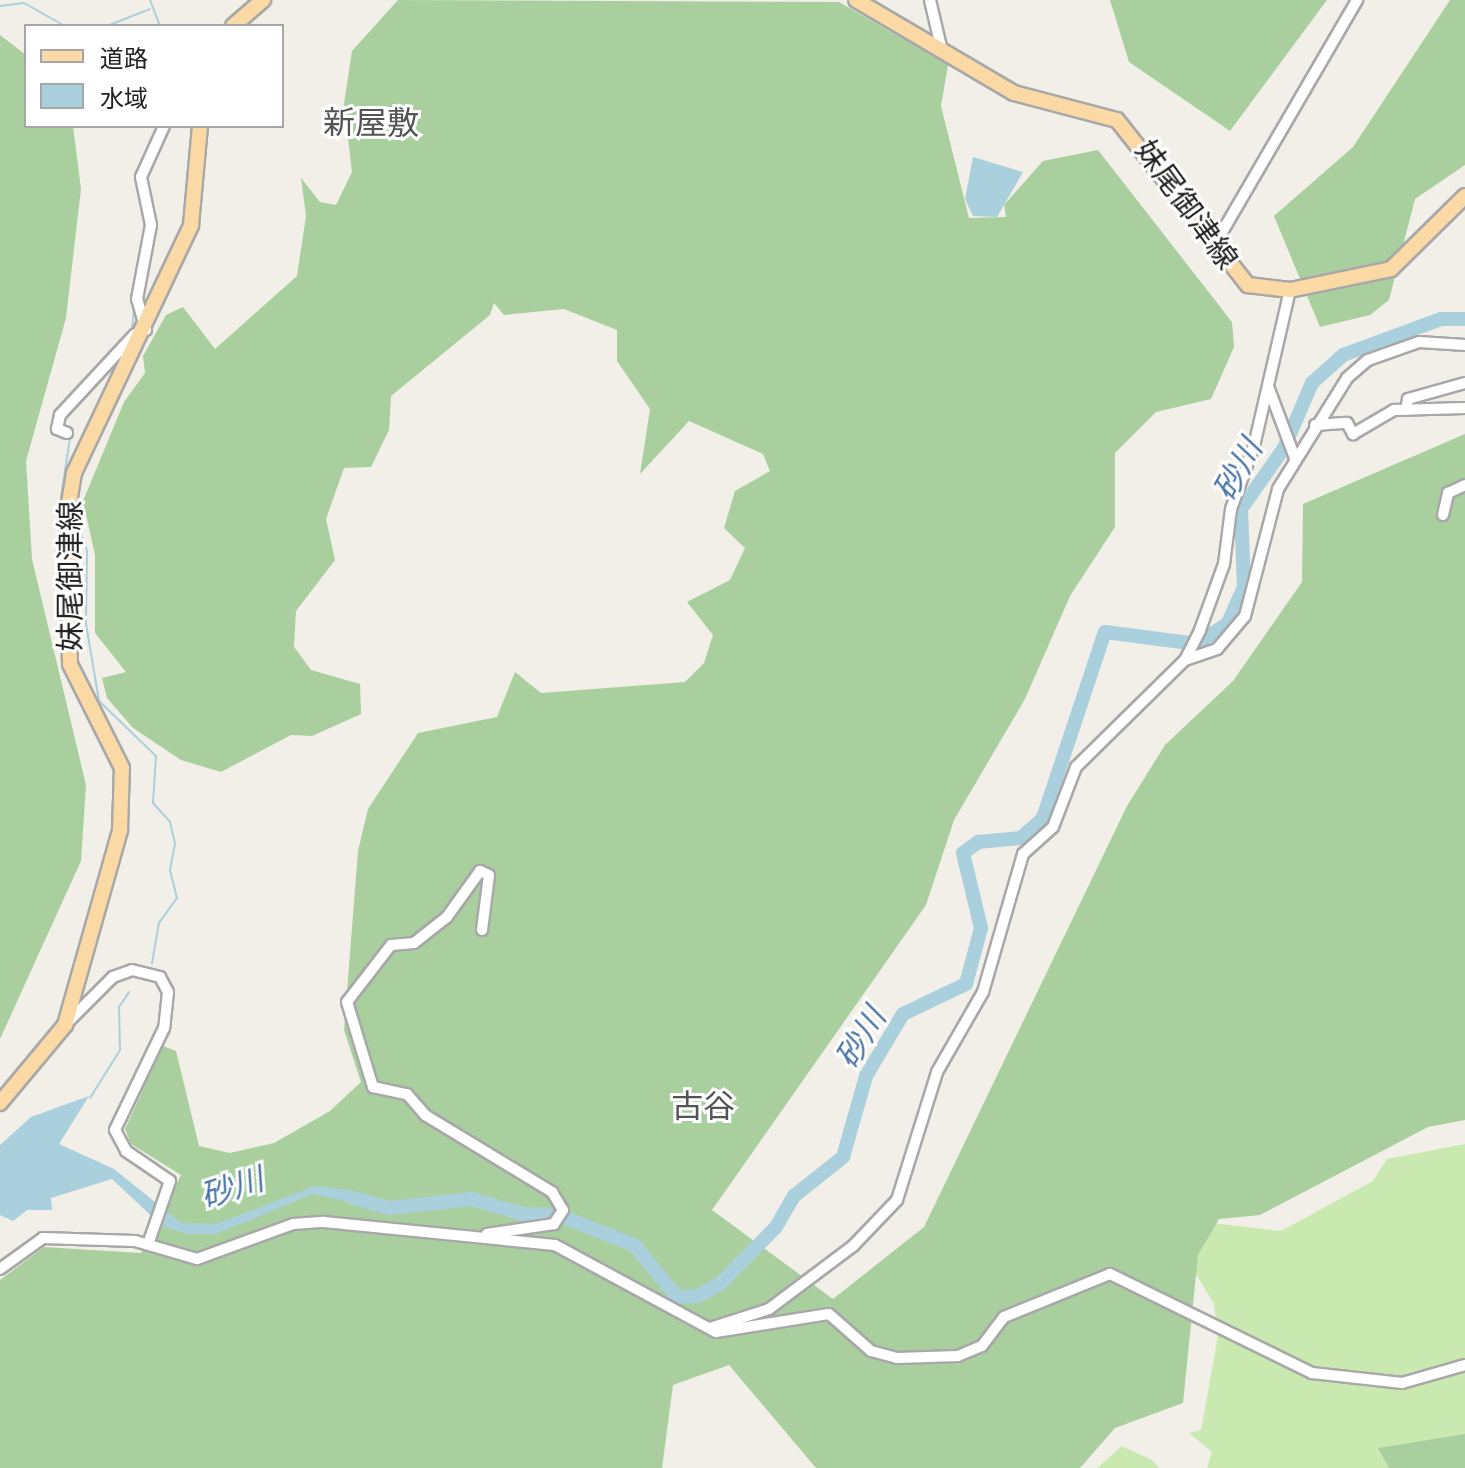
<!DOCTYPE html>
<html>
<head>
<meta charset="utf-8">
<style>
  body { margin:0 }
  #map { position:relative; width:1465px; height:1468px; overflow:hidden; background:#f1efe8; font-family:"Space Grotesk","Noto Sans JP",sans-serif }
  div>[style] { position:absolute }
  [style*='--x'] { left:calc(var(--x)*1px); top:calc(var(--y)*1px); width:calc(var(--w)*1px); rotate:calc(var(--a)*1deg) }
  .grass>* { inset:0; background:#c9e9b0 }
  .forest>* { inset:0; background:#aacf9e }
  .water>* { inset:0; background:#aacfdd }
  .stream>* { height:2px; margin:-1px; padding:0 1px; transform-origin:1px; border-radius:1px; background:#aacfdd }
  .river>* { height:14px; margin:-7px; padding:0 7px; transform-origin:7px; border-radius:7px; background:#aacfdd }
  .roads { filter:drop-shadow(2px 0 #a8a8a8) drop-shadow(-2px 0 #a8a8a8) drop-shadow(0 2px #a8a8a8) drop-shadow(0 -2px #a8a8a8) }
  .minor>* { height:10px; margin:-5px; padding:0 5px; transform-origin:5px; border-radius:5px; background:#fff }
  .major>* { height:14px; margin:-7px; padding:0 7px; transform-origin:7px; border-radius:7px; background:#fad9a5 }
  span { translate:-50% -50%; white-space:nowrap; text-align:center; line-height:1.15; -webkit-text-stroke:6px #fff; paint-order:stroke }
  .street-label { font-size:30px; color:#212121 }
  .neighbourhood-label { font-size:32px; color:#545454 }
  .water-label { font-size:32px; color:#4c75a7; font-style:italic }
  .legend { position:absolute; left:24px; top:24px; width:260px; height:104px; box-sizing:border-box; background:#fff; border:2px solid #a6a6a6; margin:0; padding:10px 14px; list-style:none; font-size:24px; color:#212121 }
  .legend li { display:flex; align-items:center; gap:16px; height:40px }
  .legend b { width:40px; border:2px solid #a6a6a6 }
</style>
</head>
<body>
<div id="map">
  <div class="grass">
    <i style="clip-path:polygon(1465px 1144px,1465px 1468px,1207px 1468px,1212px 1452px,1189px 1433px,1201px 1430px,1218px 1336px,1214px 1304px,1190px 1264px,1195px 1221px,1281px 1231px,1373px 1181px,1387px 1159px)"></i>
    <i style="clip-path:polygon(1122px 1446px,1152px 1460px,1159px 1468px,1097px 1468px)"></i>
  </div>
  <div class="forest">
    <i style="clip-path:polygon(398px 0,839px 2px,948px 65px,941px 106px,969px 218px,1006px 217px,1004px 205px,1043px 161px,1098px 150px,1232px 322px,1234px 347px,1211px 399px,1156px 412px,1115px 453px,1115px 527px,1070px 596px,1025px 699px,954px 820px,926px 905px,712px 1210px,833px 1299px,924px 1227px,1127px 806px,1165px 745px,1233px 681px,1302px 582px,1303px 504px,1465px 434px,1465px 1120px,1428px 1127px,1260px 1215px,1219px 1219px,1198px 1255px,1183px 1403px,1115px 1428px,1080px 1468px,816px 1468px,729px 1365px,673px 1385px,662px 1468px,0 1468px,0 1280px,44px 1247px,141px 1253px,181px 1175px,131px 1144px,125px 1129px,163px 1046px,176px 1051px,199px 1146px,230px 1153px,274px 1143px,330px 1111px,361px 1082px,344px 1030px,358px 851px,368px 809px,418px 733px,497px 717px,515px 672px,541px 693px,685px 682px,704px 663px,713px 635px,687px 602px,730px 580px,745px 548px,724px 528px,735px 491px,770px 471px,763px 454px,689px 421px,640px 474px,650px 409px,617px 361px,617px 330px,564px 309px,504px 315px,494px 303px,490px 315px,391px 396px,389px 430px,371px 467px,344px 468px,326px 519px,335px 560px,296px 611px,294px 647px,311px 670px,360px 684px,361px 714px,312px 736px,291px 735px,221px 772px,181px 760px,133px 728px,107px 698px,102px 678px,126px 672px,95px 633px,95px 555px,83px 501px,124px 402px,145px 373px,143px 356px,166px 315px,183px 307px,215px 349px,297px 276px,306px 216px,301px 178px,320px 202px,336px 205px,352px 172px,344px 104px,352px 51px)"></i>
    <i style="clip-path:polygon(1110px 0,1327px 0,1230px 131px,1129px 62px)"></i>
    <i style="clip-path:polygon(1450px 0,1465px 0,1465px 165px,1415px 199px,1389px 300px,1370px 315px,1320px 327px,1274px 216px,1353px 147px)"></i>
    <i style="clip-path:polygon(0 35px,26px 55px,26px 126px,73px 126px,81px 189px,66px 318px,26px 461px,32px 559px,86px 785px,81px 861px,0 1039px)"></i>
    <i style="clip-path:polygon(1465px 1434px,1465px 1468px,1389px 1468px,1378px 1448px)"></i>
  </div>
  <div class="water">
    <i style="clip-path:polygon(973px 157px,1023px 172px,997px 217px,973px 216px,965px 199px)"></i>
    <i style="clip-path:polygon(89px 1096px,59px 1144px,114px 1169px,181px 1223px,216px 1224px,315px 1186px,350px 1190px,371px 1207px,313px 1194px,216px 1234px,187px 1234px,162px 1226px,112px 1179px,51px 1198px,52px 1210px,27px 1210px,13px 1221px,0 1215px,0 1145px,31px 1117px)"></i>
  </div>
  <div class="stream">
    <i style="--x:150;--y:0;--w:28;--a:69"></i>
    <i style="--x:0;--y:6;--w:24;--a:-7"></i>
    <i style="--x:24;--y:3;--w:47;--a:29.3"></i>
    <i style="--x:107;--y:26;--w:46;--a:-21.6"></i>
    <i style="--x:223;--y:26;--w:3;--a:-45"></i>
    <i style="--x:137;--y:175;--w:45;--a:-66.3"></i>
    <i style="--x:138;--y:185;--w:21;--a:79"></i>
    <i style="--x:132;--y:331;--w:25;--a:-85"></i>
    <i style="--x:91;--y:374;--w:29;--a:-46"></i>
    <i style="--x:61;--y:497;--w:60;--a:-81.3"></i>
    <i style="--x:74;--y:518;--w:35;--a:68"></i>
    <i style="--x:87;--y:550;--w:74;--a:90.8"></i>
    <i style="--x:86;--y:624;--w:78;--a:80.4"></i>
    <i style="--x:99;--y:701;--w:79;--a:44"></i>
    <i style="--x:156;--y:756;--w:47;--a:93.7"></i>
    <i style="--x:153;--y:803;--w:25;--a:48"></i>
    <i style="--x:170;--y:822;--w:23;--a:77"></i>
    <i style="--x:175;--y:844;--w:26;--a:101"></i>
    <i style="--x:170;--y:870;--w:29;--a:76"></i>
    <i style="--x:177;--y:898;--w:31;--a:126"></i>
    <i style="--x:159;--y:923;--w:41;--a:99.9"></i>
    <i style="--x:90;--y:1098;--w:57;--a:-58"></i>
    <i style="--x:120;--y:1050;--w:43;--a:-91.3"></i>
    <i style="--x:119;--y:1007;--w:18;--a:-56"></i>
  </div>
  <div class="river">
    <i style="--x:354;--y:1198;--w:37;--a:16"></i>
    <i style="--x:390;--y:1208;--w:82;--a:-6.3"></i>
    <i style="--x:472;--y:1199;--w:53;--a:16.4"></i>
    <i style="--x:523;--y:1214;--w:35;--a:2"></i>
    <i style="--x:558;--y:1215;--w:82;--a:21.5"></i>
    <i style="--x:634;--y:1245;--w:67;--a:50.4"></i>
    <i style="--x:677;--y:1297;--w:21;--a:-3"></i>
    <i style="--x:698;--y:1296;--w:26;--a:-29"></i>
    <i style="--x:721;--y:1283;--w:78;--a:-45.5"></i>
    <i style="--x:776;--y:1227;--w:36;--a:-60"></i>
    <i style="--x:794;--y:1196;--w:63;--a:-38.5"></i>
    <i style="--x:843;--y:1157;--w:84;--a:-74.1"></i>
    <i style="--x:866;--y:1076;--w:72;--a:-59.2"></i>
    <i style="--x:903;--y:1014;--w:70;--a:-25.5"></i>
    <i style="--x:966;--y:984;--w:58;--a:-75"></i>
    <i style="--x:981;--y:928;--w:77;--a:-103.5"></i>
    <i style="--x:963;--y:853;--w:19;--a:-36"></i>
    <i style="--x:978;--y:842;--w:43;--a:-5.3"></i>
    <i style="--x:1021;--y:838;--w:30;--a:-42"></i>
    <i style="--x:1043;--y:818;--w:196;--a:-71.6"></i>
    <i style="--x:1105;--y:632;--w:93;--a:7.4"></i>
    <i style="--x:1197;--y:644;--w:37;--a:-34"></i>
    <i style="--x:1228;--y:623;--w:39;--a:-66"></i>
    <i style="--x:1244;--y:587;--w:78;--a:-92.2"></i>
    <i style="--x:1241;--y:509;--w:75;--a:-54.8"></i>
    <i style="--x:1284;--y:448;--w:71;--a:-66.7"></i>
    <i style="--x:1312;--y:383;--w:42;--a:-42.1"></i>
    <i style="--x:1343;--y:355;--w:104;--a:-20.2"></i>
    <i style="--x:1441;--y:319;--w:24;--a:0"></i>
  </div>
  <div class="roads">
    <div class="minor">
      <i style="--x:930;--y:0;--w:48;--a:76.8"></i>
      <i style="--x:1214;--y:246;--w:285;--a:-59.8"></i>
      <i style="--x:146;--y:330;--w:32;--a:-106"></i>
      <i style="--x:137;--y:299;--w:75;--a:-79.3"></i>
      <i style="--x:151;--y:225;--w:49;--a:-101.8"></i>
      <i style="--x:141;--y:177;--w:56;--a:-65.7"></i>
      <i style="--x:1269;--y:389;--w:74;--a:69.4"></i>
      <i style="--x:1406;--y:410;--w:11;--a:-80"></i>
      <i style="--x:1408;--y:399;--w:59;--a:-15.7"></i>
      <i style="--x:1315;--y:425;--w:32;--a:-4"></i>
      <i style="--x:1347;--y:423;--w:13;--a:61"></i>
      <i style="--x:1353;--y:434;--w:48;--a:-30.3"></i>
      <i style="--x:1394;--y:410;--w:71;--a:-1.6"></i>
      <i style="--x:67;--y:433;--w:11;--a:-158"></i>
      <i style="--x:57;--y:429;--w:14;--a:-78"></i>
      <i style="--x:60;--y:415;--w:110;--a:-47.2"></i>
      <i style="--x:1443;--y:515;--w:23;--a:-77"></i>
      <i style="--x:1448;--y:493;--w:19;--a:-25"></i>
      <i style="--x:1185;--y:660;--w:34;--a:-19"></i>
      <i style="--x:1217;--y:649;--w:43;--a:-49.7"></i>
      <i style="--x:1245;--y:616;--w:131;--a:-75.4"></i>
      <i style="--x:1278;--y:489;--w:131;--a:-58.1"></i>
      <i style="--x:1347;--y:378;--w:28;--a:-41"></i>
      <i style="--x:1368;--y:360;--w:54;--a:-19.4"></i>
      <i style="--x:1419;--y:342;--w:46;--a:3.7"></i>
      <i style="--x:482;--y:930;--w:55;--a:-82.7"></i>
      <i style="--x:489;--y:875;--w:10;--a:-156"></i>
      <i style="--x:480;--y:871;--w:57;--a:125.7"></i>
      <i style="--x:447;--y:917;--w:42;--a:141.8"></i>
      <i style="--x:414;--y:943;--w:23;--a:175"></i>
      <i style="--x:391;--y:945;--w:72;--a:127.7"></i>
      <i style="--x:347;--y:1002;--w:89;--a:73"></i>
      <i style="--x:373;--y:1087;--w:35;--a:12"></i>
      <i style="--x:407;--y:1094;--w:28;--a:49"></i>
      <i style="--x:425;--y:1115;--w:149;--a:31.2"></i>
      <i style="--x:552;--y:1192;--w:21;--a:59"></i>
      <i style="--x:563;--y:1210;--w:17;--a:123"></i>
      <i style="--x:554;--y:1224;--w:68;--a:171.5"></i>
      <i style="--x:66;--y:1024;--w:66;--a:-45"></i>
      <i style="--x:113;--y:977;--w:20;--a:-20"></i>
      <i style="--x:132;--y:970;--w:29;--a:14"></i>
      <i style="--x:160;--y:977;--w:17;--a:62"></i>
      <i style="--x:168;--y:992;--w:36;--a:96"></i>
      <i style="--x:164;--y:1028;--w:113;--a:115.7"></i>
      <i style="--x:115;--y:1130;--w:24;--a:62"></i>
      <i style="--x:126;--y:1151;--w:53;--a:34.3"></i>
      <i style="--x:170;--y:1181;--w:67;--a:109.2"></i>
      <i style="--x:0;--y:1269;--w:53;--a:-35.8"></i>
      <i style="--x:43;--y:1238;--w:92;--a:1.9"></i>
      <i style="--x:135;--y:1241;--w:65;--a:16.2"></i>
      <i style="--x:197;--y:1259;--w:102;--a:-20"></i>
      <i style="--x:293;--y:1224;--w:31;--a:-4"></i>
      <i style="--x:324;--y:1222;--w:232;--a:5.7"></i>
      <i style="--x:555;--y:1245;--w:183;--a:28.4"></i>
      <i style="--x:716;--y:1332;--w:114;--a:-9.1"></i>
      <i style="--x:829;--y:1314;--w:56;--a:41.4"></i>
      <i style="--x:871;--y:1351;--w:27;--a:15"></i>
      <i style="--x:897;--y:1358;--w:61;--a:-1.9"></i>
      <i style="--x:958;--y:1356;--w:26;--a:-23"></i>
      <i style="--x:982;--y:1346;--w:36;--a:-53"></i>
      <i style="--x:1004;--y:1317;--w:114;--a:-22.1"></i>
      <i style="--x:1110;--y:1274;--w:225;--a:26.1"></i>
      <i style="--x:1312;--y:1373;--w:91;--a:6.3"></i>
      <i style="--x:1402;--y:1383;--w:66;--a:-15.9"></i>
      <i style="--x:710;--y:1328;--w:62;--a:-17.9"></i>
      <i style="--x:769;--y:1309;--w:105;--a:-36.9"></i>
      <i style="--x:853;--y:1246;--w:64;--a:-46.3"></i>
      <i style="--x:897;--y:1200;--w:134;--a:-72.6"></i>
      <i style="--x:937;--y:1072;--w:92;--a:-60.1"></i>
      <i style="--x:983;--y:992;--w:144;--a:-73.8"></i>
      <i style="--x:1023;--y:854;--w:40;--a:-42"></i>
      <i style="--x:1053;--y:827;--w:64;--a:-69"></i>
      <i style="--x:1076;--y:767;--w:153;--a:-44.5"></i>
      <i style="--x:1185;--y:660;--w:34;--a:-63"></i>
      <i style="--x:1200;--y:630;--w:70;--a:-70"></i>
      <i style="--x:1224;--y:564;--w:55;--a:-82.7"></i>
      <i style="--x:1231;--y:509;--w:67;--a:-69.9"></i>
      <i style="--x:1254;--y:446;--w:160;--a:-77"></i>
    </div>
    <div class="major">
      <i style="--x:856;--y:0;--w:183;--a:30.5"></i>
      <i style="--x:1014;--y:93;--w:106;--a:14.7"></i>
      <i style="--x:1117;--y:120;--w:211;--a:51.6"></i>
      <i style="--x:1248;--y:285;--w:42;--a:6.8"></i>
      <i style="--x:1290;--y:290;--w:103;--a:-11.7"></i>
      <i style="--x:1391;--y:269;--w:104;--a:-44.6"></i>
      <i style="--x:233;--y:26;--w:40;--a:-41"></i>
      <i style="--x:0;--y:1103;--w:102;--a:-50.2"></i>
      <i style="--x:65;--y:1025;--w:203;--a:-74.2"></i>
      <i style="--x:120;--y:830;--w:62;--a:-88.2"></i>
      <i style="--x:122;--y:768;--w:116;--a:-116.6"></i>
      <i style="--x:70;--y:664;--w:149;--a:-91.2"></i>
      <i style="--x:67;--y:515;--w:43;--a:-80.5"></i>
      <i style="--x:74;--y:473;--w:274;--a:-64.7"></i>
      <i style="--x:191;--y:225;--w:99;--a:-84.8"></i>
    </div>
  </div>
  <div class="street-label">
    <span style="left:1186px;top:205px;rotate:54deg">妹尾御津線</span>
    <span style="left:71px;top:576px;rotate:-90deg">妹尾御津線</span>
  </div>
  <div class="neighbourhood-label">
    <span style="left:371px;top:123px">新屋敷</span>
    <span style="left:703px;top:1106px">古谷</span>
  </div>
  <div class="water-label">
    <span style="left:1238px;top:470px;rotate:-61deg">砂川</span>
    <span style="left:861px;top:1038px;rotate:-59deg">砂川</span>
    <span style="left:232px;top:1188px;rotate:-18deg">砂川</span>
  </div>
  <ul class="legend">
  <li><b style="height:10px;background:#fad9a5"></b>道路</li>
  <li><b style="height:22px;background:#aacfdd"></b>水域</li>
  </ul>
</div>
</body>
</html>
